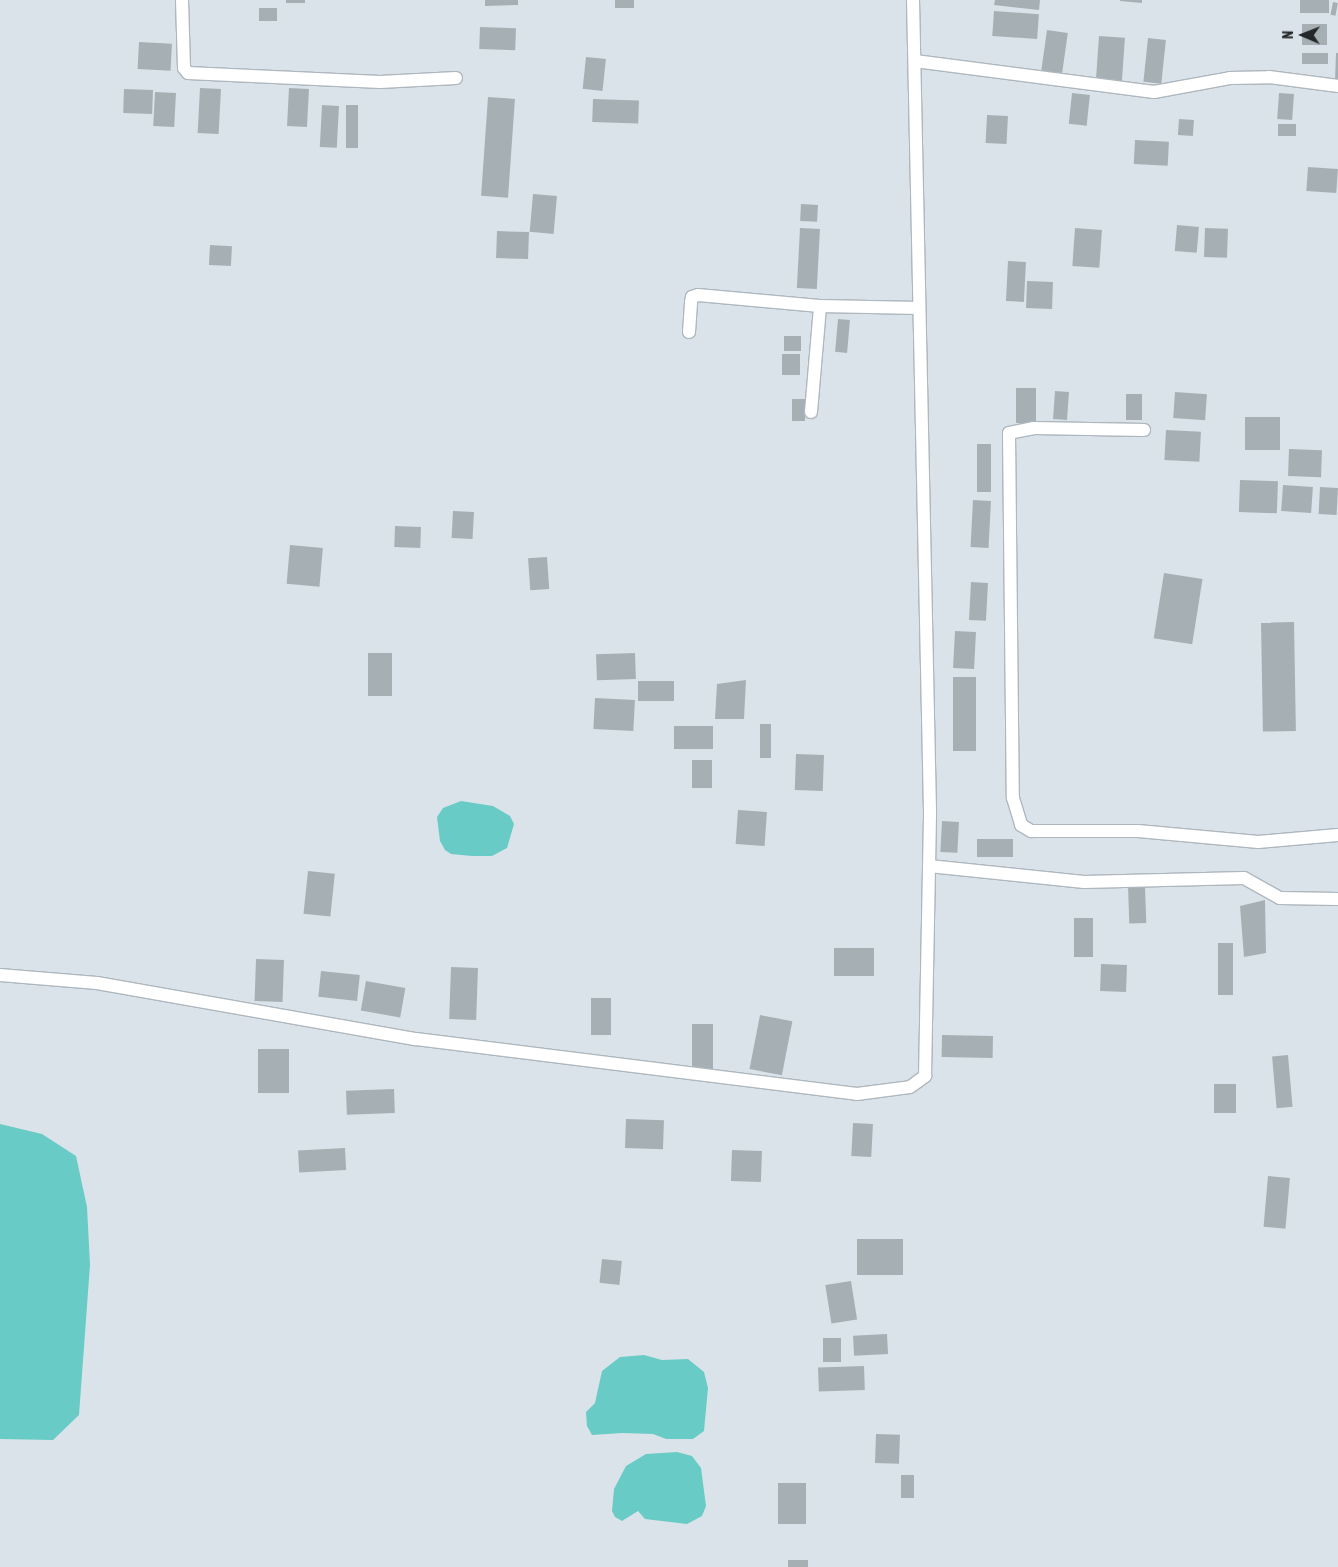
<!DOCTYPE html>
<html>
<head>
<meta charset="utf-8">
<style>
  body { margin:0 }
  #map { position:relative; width:1338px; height:1567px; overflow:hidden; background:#dbe3ea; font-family:"Asap Condensed",sans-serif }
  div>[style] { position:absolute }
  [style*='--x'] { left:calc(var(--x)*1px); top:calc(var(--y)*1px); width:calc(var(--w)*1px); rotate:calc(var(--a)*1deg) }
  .water>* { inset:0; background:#68cbc5 }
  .building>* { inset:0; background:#a6b0b4; transform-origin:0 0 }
  .roads { filter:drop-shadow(1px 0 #afb7be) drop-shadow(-1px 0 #afb7be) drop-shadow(0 1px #afb7be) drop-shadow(0 -1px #afb7be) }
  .minor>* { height:12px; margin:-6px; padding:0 6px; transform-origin:6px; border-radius:6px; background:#fff }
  span { translate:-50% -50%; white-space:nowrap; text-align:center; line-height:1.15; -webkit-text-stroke:5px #dbe3ea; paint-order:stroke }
  .north { position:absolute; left:1278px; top:10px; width:50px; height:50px; -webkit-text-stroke:4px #dbe3ea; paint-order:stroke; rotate:271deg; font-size:14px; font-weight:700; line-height:20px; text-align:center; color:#25282b }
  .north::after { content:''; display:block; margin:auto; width:18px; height:22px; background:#25282b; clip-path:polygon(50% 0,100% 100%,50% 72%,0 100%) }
</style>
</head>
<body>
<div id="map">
  <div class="water">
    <i style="clip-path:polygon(461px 801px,493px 806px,510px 816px,514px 824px,507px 848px,492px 856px,472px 856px,451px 854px,445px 850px,440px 841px,437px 817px,443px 808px)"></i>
    <i style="clip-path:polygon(0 1124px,42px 1134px,76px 1156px,87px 1207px,90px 1265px,79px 1415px,53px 1440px,0 1439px)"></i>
    <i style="clip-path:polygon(644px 1355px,662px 1360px,688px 1359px,704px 1372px,708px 1388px,704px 1431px,693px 1439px,666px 1439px,653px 1434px,622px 1433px,592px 1435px,587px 1426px,586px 1412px,595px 1403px,602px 1371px,620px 1357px)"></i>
    <i style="clip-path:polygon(677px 1452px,692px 1456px,701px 1468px,706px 1506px,702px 1516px,687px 1524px,645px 1519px,638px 1511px,622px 1521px,615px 1517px,612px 1511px,614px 1489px,626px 1466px,646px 1454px)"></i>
  </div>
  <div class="building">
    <i style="left:286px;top:0;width:19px;height:3px"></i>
    <i style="clip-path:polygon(485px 0,518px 0,518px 5px,485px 6px)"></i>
    <i style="left:615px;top:0;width:19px;height:8px"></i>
    <i style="clip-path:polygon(995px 0,1040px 0,1039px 10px,994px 5px)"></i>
    <i style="clip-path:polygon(1120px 0,1142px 0,1142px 3px,1120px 1px)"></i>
    <i style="left:1300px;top:0;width:29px;height:13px"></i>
    <i style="left:1333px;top:2px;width:5px;height:13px;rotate:11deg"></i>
    <i style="left:259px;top:8px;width:18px;height:13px"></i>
    <i style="left:994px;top:11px;width:45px;height:25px;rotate:4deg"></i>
    <i style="left:1302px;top:24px;width:25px;height:21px"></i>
    <i style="left:480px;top:27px;width:36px;height:22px;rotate:2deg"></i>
    <i style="left:1047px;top:30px;width:21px;height:42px;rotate:8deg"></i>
    <i style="left:1099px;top:36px;width:26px;height:44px;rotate:4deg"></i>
    <i style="left:1148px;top:38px;width:18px;height:44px;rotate:6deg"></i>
    <i style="left:139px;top:42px;width:33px;height:27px;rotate:3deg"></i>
    <i style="left:1302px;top:53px;width:26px;height:11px"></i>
    <i style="clip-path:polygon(1336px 53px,1338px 53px,1338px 81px,1335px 81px)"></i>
    <i style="left:586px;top:57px;width:20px;height:32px;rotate:6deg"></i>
    <i style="left:200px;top:88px;width:21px;height:45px;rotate:3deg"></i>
    <i style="left:289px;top:88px;width:20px;height:38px;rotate:3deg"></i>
    <i style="left:124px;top:89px;width:29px;height:24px;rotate:2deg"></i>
    <i style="left:155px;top:92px;width:21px;height:34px;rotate:3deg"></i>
    <i style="left:1072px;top:93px;width:18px;height:31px;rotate:6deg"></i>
    <i style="left:1279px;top:93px;width:15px;height:26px;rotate:4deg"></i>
    <i style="left:488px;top:97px;width:27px;height:99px;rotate:4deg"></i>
    <i style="left:593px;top:99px;width:46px;height:23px;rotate:2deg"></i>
    <i style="left:322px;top:105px;width:17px;height:42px;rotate:3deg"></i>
    <i style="left:346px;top:105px;width:12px;height:43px"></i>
    <i style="left:987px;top:115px;width:21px;height:28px;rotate:3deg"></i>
    <i style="left:1179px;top:119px;width:15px;height:16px;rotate:4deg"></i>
    <i style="left:1278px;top:124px;width:18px;height:12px"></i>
    <i style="left:1135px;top:140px;width:34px;height:24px;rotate:3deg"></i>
    <i style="left:1308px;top:167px;width:30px;height:24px;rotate:4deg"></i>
    <i style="left:533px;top:194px;width:24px;height:38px;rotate:5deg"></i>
    <i style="left:801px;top:204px;width:17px;height:17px;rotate:3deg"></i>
    <i style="left:1177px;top:225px;width:22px;height:26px;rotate:5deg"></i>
    <i style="left:800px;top:228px;width:20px;height:60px;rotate:3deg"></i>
    <i style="left:1075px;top:228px;width:27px;height:38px;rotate:4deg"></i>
    <i style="left:1205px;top:228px;width:23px;height:29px;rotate:2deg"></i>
    <i style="left:497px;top:231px;width:32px;height:27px;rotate:2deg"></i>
    <i style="left:210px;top:245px;width:22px;height:20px;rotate:3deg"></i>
    <i style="left:1008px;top:261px;width:18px;height:40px;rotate:3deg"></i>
    <i style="left:1027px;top:281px;width:26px;height:27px;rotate:2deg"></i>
    <i style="left:838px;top:319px;width:12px;height:33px;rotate:5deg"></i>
    <i style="left:784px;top:336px;width:17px;height:15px"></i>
    <i style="left:782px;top:354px;width:18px;height:21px"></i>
    <i style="left:1016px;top:388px;width:20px;height:35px"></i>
    <i style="left:1055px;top:391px;width:14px;height:28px;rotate:4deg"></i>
    <i style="left:1175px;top:392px;width:32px;height:26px;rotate:4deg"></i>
    <i style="left:1142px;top:394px;width:26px;height:16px;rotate:90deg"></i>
    <i style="left:792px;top:399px;width:13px;height:22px"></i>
    <i style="left:1245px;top:417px;width:35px;height:33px"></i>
    <i style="left:1166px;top:430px;width:35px;height:30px;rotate:3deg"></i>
    <i style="left:977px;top:444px;width:14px;height:48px"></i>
    <i style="left:1289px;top:449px;width:33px;height:27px;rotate:2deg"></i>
    <i style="left:1240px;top:480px;width:38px;height:32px;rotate:2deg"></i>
    <i style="left:1283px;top:485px;width:30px;height:26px;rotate:4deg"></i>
    <i style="left:1320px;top:487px;width:18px;height:27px;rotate:3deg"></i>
    <i style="left:973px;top:500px;width:18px;height:47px;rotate:3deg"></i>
    <i style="left:453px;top:511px;width:21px;height:27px;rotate:3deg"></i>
    <i style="left:395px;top:526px;width:26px;height:21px;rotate:2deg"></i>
    <i style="left:290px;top:545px;width:33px;height:39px;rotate:5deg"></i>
    <i style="left:547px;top:557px;width:32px;height:19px;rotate:86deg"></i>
    <i style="left:1164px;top:573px;width:39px;height:66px;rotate:9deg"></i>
    <i style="left:971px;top:582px;width:17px;height:38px;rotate:3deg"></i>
    <i style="left:1294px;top:622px;width:109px;height:33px;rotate:89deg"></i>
    <i style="left:955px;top:631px;width:21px;height:37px;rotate:3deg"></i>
    <i style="left:368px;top:653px;width:24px;height:43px"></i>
    <i style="left:635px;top:653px;width:26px;height:39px;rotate:88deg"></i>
    <i style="left:953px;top:677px;width:23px;height:74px"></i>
    <i style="clip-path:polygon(746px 680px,744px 719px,715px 719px,717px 684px)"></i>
    <i style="left:638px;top:681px;width:36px;height:20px"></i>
    <i style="left:595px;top:698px;width:40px;height:31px;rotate:3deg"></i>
    <i style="left:760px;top:724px;width:11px;height:34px"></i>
    <i style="left:674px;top:726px;width:39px;height:23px"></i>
    <i style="left:796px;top:754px;width:28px;height:36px;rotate:2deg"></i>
    <i style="left:692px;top:760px;width:20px;height:28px"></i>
    <i style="left:738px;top:810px;width:29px;height:34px;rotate:4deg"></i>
    <i style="left:942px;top:821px;width:17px;height:31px;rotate:3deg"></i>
    <i style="left:1013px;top:839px;width:18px;height:36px;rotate:90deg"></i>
    <i style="left:308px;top:871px;width:27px;height:43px;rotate:6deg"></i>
    <i style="left:1145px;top:886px;width:37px;height:17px;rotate:88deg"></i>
    <i style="clip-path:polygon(1265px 900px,1266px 953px,1244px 957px,1240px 906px)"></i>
    <i style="left:1074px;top:918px;width:19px;height:39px"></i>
    <i style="left:1218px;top:943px;width:15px;height:52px"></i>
    <i style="left:834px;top:948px;width:40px;height:28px"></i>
    <i style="left:256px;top:959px;width:28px;height:42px;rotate:2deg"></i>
    <i style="left:1101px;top:964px;width:26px;height:27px;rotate:2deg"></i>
    <i style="left:451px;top:967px;width:27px;height:52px;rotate:2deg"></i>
    <i style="left:321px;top:971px;width:39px;height:26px;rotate:6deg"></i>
    <i style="left:366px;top:981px;width:40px;height:30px;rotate:10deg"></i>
    <i style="left:591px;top:998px;width:20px;height:37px"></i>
    <i style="left:760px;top:1015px;width:33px;height:55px;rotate:11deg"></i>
    <i style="left:692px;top:1024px;width:21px;height:45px"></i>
    <i style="left:942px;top:1035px;width:51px;height:22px;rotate:1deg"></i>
    <i style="left:258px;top:1049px;width:31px;height:44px"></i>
    <i style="left:1288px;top:1055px;width:52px;height:16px;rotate:85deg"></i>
    <i style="left:1236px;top:1084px;width:29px;height:22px;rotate:90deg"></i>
    <i style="left:394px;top:1089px;width:24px;height:48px;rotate:88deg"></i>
    <i style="left:626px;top:1119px;width:38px;height:29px;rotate:2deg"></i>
    <i style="left:853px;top:1123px;width:20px;height:33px;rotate:3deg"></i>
    <i style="left:345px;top:1148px;width:22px;height:47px;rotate:87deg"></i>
    <i style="left:732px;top:1150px;width:30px;height:31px;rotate:2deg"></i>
    <i style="left:1268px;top:1176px;width:22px;height:51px;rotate:5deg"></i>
    <i style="left:857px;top:1239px;width:46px;height:36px"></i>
    <i style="left:602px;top:1259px;width:20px;height:24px;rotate:6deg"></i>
    <i style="left:851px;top:1281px;width:39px;height:26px;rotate:81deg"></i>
    <i style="left:887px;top:1334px;width:20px;height:34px;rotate:87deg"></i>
    <i style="left:823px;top:1338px;width:18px;height:24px"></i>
    <i style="left:864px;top:1366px;width:24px;height:46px;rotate:88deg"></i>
    <i style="left:876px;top:1434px;width:24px;height:29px;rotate:2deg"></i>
    <i style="left:901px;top:1475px;width:13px;height:23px"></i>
    <i style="left:778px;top:1483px;width:28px;height:41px"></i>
    <i style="left:788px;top:1560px;width:20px;height:7px"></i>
  </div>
  <div class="roads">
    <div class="minor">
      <i style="--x:182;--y:0;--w:68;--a:88.3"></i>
      <i style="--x:184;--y:68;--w:6;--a:51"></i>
      <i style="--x:188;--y:73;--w:192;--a:2.7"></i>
      <i style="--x:380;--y:82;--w:76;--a:-3"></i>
      <i style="--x:915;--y:61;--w:241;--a:7.4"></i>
      <i style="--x:1154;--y:92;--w:77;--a:-10.4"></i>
      <i style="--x:1230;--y:78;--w:39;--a:-1"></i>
      <i style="--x:1269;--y:77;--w:70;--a:7.4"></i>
      <i style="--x:689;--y:332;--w:30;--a:-86"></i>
      <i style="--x:691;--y:302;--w:5;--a:-79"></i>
      <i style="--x:692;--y:297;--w:6;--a:-18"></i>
      <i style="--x:698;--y:295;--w:122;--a:5.2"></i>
      <i style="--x:820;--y:306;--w:99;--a:1.2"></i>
      <i style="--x:811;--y:412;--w:106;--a:-85.1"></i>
      <i style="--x:1144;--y:430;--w:110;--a:-179"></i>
      <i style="--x:1034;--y:428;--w:25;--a:169"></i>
      <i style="--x:1009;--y:433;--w:365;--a:89.4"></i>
      <i style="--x:1013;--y:798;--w:28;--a:73"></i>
      <i style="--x:1021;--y:825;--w:12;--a:31"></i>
      <i style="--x:1031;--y:831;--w:107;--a:0"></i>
      <i style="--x:1138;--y:831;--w:121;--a:5.2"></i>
      <i style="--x:1258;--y:842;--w:80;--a:-5"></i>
      <i style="--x:929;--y:866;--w:156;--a:5.9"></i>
      <i style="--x:1084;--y:882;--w:160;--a:-1.4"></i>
      <i style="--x:1244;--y:878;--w:41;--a:29.1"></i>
      <i style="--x:1280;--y:898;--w:58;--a:1"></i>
      <i style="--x:0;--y:975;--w:97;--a:4.7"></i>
      <i style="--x:97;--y:983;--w:324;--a:10"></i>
      <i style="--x:416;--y:1039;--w:444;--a:7.1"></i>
      <i style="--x:857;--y:1094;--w:53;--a:-7.5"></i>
      <i style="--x:910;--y:1087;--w:19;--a:-36"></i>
      <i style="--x:925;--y:1076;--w:265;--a:-88.9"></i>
      <i style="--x:930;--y:811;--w:811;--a:-91.2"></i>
    </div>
  </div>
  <div class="north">N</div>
</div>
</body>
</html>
